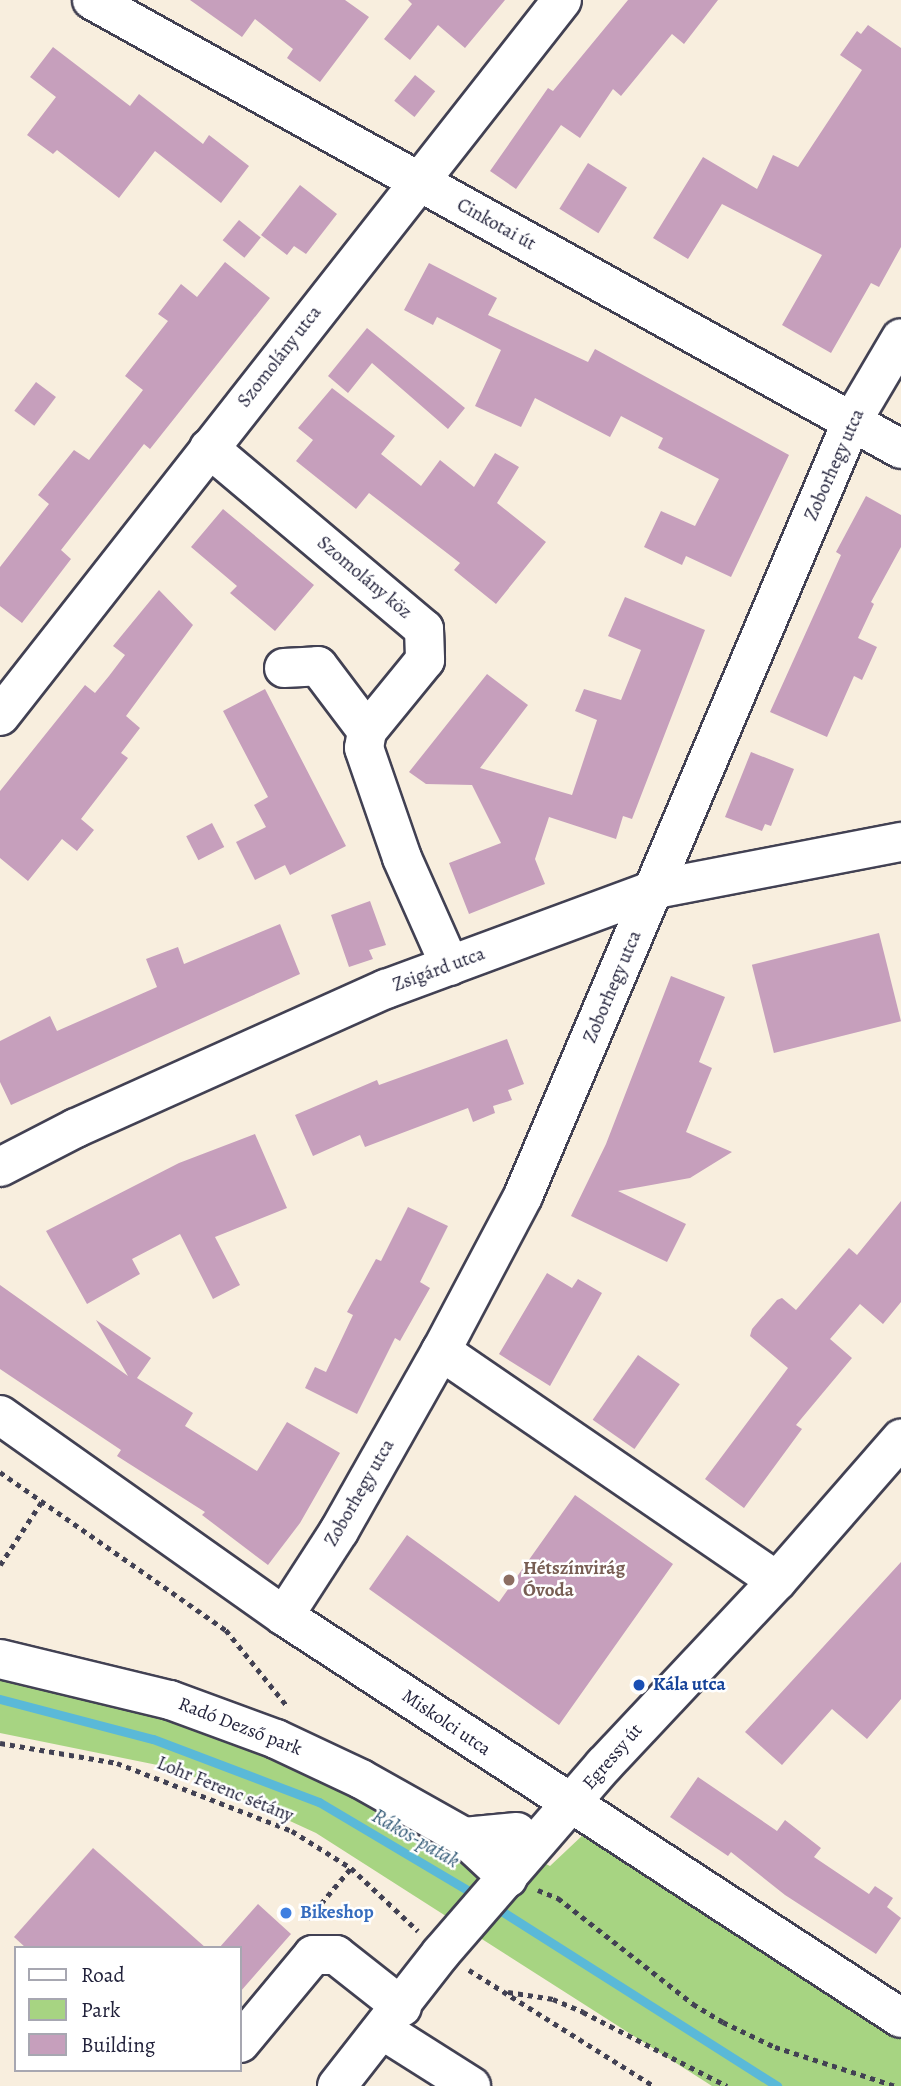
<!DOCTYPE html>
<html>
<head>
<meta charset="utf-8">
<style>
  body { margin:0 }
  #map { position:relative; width:901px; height:2086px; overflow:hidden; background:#f8eede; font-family:Alegreya,serif }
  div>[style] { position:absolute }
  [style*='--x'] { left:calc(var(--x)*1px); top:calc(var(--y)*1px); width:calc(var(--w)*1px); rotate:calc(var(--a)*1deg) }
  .green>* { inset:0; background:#a7d482 }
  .stream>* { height:9px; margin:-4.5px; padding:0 4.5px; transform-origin:4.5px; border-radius:4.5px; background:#5ab9d8 }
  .building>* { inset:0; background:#c69fbc; transform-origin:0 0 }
  .path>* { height:4.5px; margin-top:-2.25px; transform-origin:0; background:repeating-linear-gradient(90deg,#424153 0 5px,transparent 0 10px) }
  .roads { filter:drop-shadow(2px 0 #424153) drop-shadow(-2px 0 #424153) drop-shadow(0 2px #424153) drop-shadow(0 -2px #424153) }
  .minor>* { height:38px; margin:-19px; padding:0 19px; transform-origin:19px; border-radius:19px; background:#fff }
  .dots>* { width:19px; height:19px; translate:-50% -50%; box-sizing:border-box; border:4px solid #fff; border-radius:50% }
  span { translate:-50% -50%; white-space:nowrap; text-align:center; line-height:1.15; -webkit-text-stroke:5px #fff; paint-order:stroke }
  .street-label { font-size:19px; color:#22223b }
  .education-label { font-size:19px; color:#785e54; font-weight:700 }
  .left { translate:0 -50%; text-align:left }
  .transit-label { font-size:19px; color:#164399; font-weight:700 }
  .shop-label { font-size:19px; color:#366cbe; font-weight:700 }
  .water-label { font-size:21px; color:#385e7a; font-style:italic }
  .legend { position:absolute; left:14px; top:1946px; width:228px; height:126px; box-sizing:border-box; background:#fff; border:2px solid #a7a7b1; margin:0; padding:9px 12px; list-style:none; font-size:21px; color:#22223b }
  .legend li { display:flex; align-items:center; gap:14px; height:35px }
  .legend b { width:35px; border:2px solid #a7a7b1 }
</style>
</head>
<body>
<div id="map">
  <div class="green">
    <i style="clip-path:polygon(0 1678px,68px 1688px,252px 1749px,366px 1803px,421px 1842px,447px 1852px,483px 1833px,550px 1866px,585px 1833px,901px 2036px,901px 2086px,712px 2086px,316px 1833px,177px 1769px,0 1733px)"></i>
  </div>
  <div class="stream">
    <i style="--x:0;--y:1699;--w:158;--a:14.7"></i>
    <i style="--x:153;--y:1739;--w:178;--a:20.8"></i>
    <i style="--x:319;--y:1802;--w:184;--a:30.7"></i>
    <i style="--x:492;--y:1905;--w:338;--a:32.4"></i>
  </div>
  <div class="building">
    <i style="clip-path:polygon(190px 0,345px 0,369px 17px,320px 82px,287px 58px,293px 49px,255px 19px,242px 37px)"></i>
    <i style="clip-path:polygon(408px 0,505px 0,465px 48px,438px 25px,410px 60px,384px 39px,412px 4px)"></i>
    <i style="clip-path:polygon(628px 0,718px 0,684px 44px,672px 34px,621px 96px,613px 89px,580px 138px,561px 125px,516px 189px,490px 171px,548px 88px,553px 91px)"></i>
    <i style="clip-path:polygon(868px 25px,901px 48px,901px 247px,879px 287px,871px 283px,831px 353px,782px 325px,822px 255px,722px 204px,688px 259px,653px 238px,703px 157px,757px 189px,773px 155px,798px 167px,862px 70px,840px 55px,857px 31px,861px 34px)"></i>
    <i style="clip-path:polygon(53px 47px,130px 106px,139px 94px,203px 144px,209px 135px,249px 166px,221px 203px,155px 151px,119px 198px,57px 150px,53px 154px,27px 135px,56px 97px,30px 77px)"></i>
    <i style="left:415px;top:75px;width:26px;height:33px;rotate:39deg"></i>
    <i style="left:588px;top:163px;width:46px;height:54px;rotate:32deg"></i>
    <i style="clip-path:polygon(300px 185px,337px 214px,306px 254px,294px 246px,287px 255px,261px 235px)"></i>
    <i style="left:239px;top:220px;width:28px;height:26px;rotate:39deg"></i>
    <i style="clip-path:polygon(225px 262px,270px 298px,150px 449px,144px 444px,61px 550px,71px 559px,22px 623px,0 606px,0 567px,49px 504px,38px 495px,74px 450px,89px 460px,143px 390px,125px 376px,168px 321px,158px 314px,181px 284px,197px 297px)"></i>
    <i style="clip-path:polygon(429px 263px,497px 298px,488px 315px,588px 362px,595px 349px,789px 455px,731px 577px,686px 556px,682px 565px,644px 547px,661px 511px,695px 526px,719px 479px,658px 448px,663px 438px,621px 416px,610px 437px,535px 398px,521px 427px,475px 406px,501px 350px,437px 317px,433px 325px,404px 310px)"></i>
    <i style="clip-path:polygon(367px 328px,465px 408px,448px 429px,372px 363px,348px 393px,328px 376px)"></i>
    <i style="left:36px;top:382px;width:25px;height:36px;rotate:37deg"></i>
    <i style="clip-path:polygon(332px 388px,395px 436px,381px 454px,421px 486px,440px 460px,474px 487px,495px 453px,519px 467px,497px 503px,546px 542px,496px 604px,454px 570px,460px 563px,369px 493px,356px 509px,296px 461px,313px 440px,298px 428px)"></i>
    <i style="clip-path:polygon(866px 496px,901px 515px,901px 547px,871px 602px,874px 604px,858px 638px,877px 647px,862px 680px,854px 676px,827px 737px,770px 712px,841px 555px,836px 552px)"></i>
    <i style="clip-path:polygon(223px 509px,314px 585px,275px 631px,230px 593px,237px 586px,191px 547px)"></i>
    <i style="clip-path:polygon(159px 590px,193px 625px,126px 716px,140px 728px,121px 753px,128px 758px,81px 819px,94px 830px,77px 851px,62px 839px,28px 881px,0 858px,0 791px,85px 685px,95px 693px,109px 676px,125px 655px,113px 646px)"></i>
    <i style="clip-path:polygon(625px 597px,705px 630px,632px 819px,623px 816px,616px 839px,549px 817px,535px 859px,545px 884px,469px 914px,449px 863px,501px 843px,472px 785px,426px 784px,409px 772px,487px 674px,528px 705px,480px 768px,572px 795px,597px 720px,575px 711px,584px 689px,621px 700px,641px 650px,608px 636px)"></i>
    <i style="clip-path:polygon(265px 689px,346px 846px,290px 875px,285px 865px,255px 880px,236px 842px,266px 827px,254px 805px,268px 797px,223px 711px)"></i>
    <i style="clip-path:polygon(751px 752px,794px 769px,771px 826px,765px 824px,762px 831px,725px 817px)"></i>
    <i style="left:212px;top:823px;width:27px;height:29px;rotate:63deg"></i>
    <i style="clip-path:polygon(370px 901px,386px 945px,369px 950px,373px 959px,349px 967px,331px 915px)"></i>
    <i style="clip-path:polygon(280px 924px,300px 974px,11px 1105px,0 1082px,0 1041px,50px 1016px,57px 1031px,157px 987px,146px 959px,178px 947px,184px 964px)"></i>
    <i style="left:879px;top:933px;width:91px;height:131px;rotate:76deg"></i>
    <i style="clip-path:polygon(671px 976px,725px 997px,699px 1062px,712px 1068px,686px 1132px,732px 1152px,690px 1178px,618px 1191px,686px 1224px,667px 1262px,571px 1216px,606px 1144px)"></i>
    <i style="clip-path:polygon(507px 1039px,524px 1084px,508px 1090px,512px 1100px,493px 1106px,495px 1113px,473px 1122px,468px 1108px,365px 1147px,360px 1135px,313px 1156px,295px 1115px,377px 1080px,379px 1085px)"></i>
    <i style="clip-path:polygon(255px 1134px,287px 1208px,215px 1237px,240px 1285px,213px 1299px,180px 1234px,132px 1259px,140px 1274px,87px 1304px,46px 1231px,179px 1163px)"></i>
    <i style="clip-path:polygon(901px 1201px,901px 1302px,883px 1324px,860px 1304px,830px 1339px,852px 1358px,796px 1425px,802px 1429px,744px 1508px,705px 1479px,788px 1368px,750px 1336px,752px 1329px,777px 1300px,782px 1298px,796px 1310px,849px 1248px,857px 1255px)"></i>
    <i style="clip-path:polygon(408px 1207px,448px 1226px,420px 1282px,430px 1288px,400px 1341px,395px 1338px,357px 1414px,305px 1388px,315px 1367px,326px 1372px,353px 1315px,347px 1312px,376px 1259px,381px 1261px)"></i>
    <i style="clip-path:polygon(547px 1273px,572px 1288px,578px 1279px,602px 1293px,550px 1386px,499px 1354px)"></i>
    <i style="clip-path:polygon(0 1285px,128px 1376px,96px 1320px,151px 1358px,137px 1378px,193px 1413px,185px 1426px,257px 1471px,287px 1422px,340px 1453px,300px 1523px,268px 1565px,202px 1515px,205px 1512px,117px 1456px,121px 1450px,0 1369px)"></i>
    <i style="left:638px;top:1355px;width:51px;height:79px;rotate:35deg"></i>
    <i style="clip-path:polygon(575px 1495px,673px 1564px,559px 1725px,369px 1589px,407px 1535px,499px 1602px)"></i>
    <i style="clip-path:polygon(901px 1562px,901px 1699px,867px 1739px,832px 1709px,782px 1765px,745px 1732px)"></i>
    <i style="clip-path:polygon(698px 1777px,777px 1831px,785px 1820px,821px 1848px,814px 1857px,869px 1894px,875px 1886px,893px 1898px,887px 1907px,901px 1918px,876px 1954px,785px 1895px,731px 1852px,728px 1856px,670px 1817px)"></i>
    <i style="clip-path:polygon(93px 1848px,206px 1948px,26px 1948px,14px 1937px)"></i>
    <i style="clip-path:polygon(258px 1904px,291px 1934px,240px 1992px,240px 1948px,219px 1948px)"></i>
  </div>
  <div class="path">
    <i style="--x:0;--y:1472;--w:276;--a:35"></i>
    <i style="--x:226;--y:1630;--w:97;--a:51.2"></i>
    <i style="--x:0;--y:1565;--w:77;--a:-56.7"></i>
    <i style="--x:0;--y:1743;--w:119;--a:9.7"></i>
    <i style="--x:117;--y:1763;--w:188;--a:21.2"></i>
    <i style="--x:292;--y:1831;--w:70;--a:32.1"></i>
    <i style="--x:351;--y:1868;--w:92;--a:43.2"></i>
    <i style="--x:538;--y:1890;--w:22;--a:22"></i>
    <i style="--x:558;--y:1898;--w:172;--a:38.1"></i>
    <i style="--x:693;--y:2004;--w:35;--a:31"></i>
    <i style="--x:723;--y:2022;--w:58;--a:25.7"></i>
    <i style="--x:775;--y:2047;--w:127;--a:17.9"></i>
    <i style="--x:308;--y:1919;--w:67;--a:-49.9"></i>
    <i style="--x:469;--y:1970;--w:218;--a:32.1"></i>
    <i style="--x:508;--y:1992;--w:46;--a:8.8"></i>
    <i style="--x:553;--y:1999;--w:33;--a:23"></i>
    <i style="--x:583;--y:2012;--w:162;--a:27.2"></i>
  </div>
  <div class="roads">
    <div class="minor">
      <i style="--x:92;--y:0;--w:925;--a:29.03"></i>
      <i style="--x:209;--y:448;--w:281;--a:40.1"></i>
      <i style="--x:424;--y:629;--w:31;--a:88"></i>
      <i style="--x:425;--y:660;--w:92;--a:129.2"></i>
      <i style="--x:367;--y:731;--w:17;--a:100"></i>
      <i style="--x:364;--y:748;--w:116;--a:70.9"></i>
      <i style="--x:402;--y:858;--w:118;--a:66"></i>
      <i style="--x:284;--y:668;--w:34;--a:-3"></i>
      <i style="--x:318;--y:666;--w:81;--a:53"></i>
      <i style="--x:0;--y:716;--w:910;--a:-51.87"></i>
      <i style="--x:0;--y:1167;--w:85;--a:-27.2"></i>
      <i style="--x:76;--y:1128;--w:340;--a:-24.2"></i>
      <i style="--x:386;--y:989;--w:288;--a:-20.3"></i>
      <i style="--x:656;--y:889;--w:249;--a:-10.9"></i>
      <i style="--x:441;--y:1351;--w:407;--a:34.4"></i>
      <i style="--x:0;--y:1415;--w:348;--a:35.3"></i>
      <i style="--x:284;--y:1616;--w:736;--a:33.09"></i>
      <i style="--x:284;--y:1616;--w:101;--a:-57.1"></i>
      <i style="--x:339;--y:1531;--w:207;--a:-60.5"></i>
      <i style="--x:441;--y:1351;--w:175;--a:-62.1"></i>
      <i style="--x:523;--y:1196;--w:842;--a:-67"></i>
      <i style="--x:852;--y:421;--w:96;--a:-59.4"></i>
      <i style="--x:0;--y:1659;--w:175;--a:13.6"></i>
      <i style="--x:170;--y:1700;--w:113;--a:20.2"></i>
      <i style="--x:276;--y:1739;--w:94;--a:25.2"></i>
      <i style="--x:361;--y:1779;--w:118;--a:29.4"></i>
      <i style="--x:464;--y:1837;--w:60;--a:43"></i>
      <i style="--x:464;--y:1837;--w:53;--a:-5.4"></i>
      <i style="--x:384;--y:2031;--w:103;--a:32.3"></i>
      <i style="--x:240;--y:2043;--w:114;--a:-50.3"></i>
      <i style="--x:313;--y:1955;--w:23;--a:0"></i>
      <i style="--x:336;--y:1955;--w:84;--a:38.2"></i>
      <i style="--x:337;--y:2086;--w:169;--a:-52"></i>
      <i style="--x:441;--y:1953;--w:249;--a:-49.1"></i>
      <i style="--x:604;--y:1765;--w:253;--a:-46.8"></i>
      <i style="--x:777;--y:1581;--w:189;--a:-48.9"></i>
    </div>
  </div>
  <div class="dots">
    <i style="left:509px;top:1580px;background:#8d6e63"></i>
    <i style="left:639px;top:1685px;background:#1a4fb4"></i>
    <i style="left:286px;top:1913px;background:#3f7fe0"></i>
  </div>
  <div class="street-label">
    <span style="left:496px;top:225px;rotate:29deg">Cinkotai út</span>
    <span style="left:280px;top:357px;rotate:-52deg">Szomolány utca</span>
    <span style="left:835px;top:465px;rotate:-66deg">Zoborhegy utca</span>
    <span style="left:364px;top:578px;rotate:40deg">Szomolány köz</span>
    <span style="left:439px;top:970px;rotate:-20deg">Zsigárd utca</span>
    <span style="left:613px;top:987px;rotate:-67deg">Zoborhegy utca</span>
    <span style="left:360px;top:1493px;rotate:-60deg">Zoborhegy utca</span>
    <span style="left:446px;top:1723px;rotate:34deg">Miskolci utca</span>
    <span style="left:240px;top:1727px;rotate:21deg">Radó Dezső park</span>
    <span style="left:613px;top:1757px;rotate:-49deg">Egressy út</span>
    <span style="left:225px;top:1790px;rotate:22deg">Lohr Ferenc sétány</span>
  </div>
  <div class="education-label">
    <span class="left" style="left:523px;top:1580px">Hétszínvirág<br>Óvoda</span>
  </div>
  <div class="transit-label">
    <span class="left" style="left:653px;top:1685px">Kála utca</span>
  </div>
  <div class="shop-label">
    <span class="left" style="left:300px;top:1913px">Bikeshop</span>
  </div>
  <div class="water-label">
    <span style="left:416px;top:1838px;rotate:30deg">Rákos-patak</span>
  </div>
  <ul class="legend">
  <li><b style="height:9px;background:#fff"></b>Road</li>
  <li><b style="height:19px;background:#a7d482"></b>Park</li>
  <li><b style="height:19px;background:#c69fbc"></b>Building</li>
  </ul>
</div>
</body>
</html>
